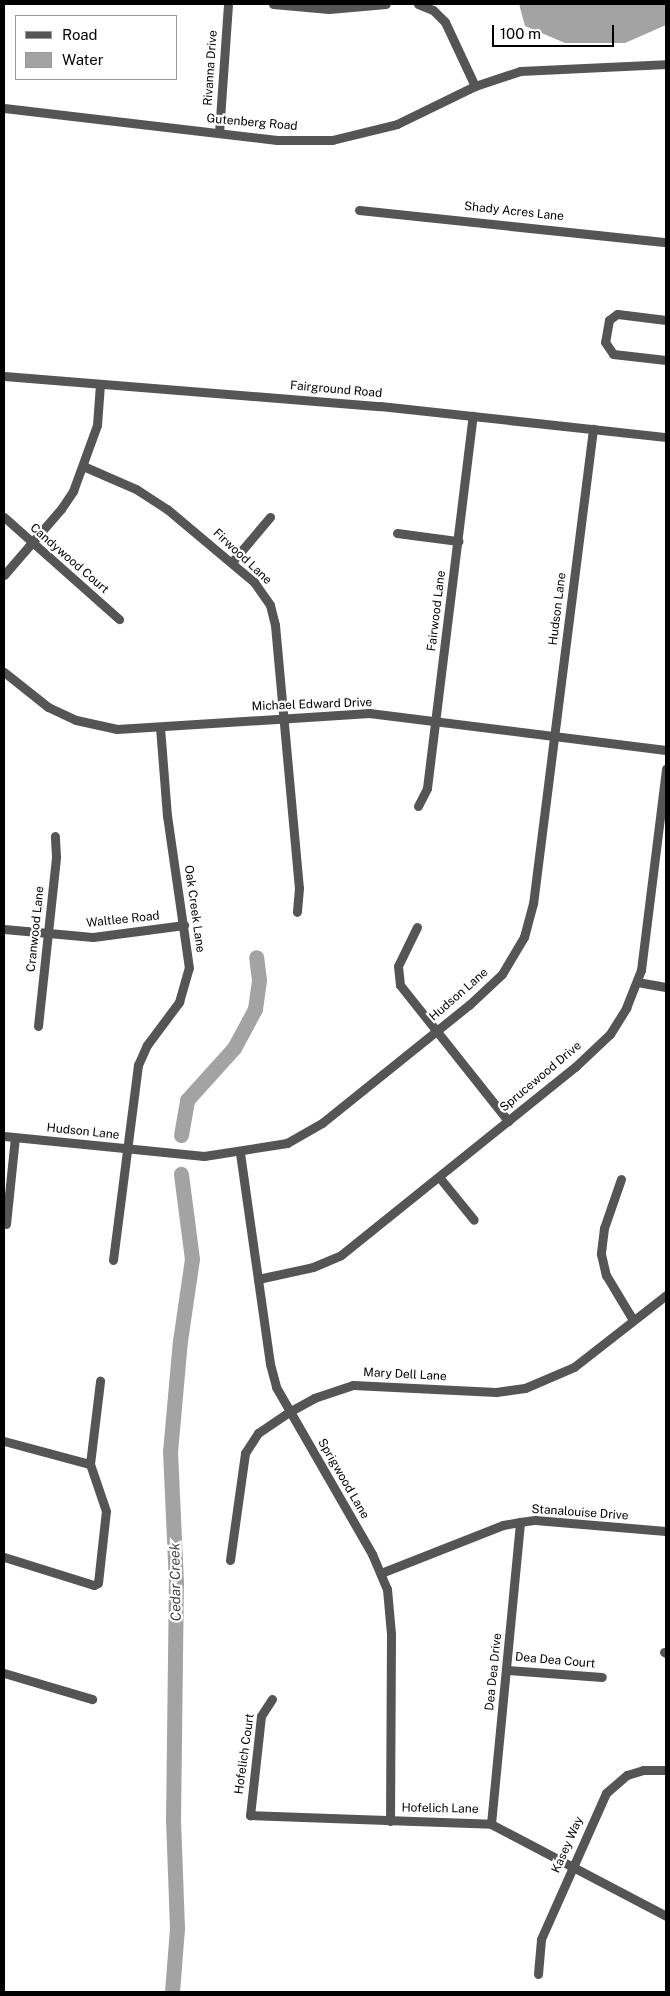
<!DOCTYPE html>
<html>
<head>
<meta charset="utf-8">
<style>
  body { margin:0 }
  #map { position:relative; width:670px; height:1996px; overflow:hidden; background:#fff; font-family:"Public Sans",sans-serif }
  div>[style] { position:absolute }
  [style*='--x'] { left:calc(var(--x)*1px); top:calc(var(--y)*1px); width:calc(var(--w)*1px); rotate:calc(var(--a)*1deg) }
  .water>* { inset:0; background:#a3a3a3 }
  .river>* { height:15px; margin:-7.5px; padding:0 7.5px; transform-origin:7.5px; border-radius:7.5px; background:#a3a3a3 }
  .street>* { height:9px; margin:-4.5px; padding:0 4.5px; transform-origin:4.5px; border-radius:4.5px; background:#555 }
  span { translate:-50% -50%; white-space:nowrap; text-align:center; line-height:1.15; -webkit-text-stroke:4.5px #fff; paint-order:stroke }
  .street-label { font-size:12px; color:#000 }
  .water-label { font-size:14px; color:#444; font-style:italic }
  .frame { position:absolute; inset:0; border:5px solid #000; pointer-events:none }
  .legend { position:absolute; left:15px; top:15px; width:162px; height:65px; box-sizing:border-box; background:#fff; border:1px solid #999; margin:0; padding:6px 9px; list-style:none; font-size:15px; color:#000 }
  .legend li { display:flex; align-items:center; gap:10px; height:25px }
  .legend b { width:25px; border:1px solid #999 }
  .scale { position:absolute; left:492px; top:25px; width:122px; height:22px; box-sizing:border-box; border:2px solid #000; border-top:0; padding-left:6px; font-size:15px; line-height:18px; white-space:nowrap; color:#000; -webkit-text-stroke:4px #fff; paint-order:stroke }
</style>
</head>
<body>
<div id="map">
  <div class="water">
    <i style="clip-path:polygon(519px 4px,666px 4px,666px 25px,625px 43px,565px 43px,525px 26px)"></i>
  </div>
  <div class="river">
    <i style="--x:181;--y:1135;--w:36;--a:-80"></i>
    <i style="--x:187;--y:1100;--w:70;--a:-47.9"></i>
    <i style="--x:234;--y:1048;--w:44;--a:-61.7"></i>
    <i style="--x:255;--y:1009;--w:29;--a:-82"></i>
    <i style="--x:259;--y:980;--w:23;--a:-97"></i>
    <i style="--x:172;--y:1992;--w:64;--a:-85.5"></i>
    <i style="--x:177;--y:1928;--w:107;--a:-92.1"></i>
    <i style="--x:173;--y:1821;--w:238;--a:-89.3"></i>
    <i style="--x:176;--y:1583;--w:131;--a:-92.6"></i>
    <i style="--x:170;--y:1452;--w:111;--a:-84.9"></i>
    <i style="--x:180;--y:1341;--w:83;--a:-81.7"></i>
    <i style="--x:192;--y:1259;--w:86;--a:-97.4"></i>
  </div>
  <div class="street">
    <i style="--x:273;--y:4;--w:56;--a:5.1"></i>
    <i style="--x:329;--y:9;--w:57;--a:-5"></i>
    <i style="--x:418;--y:4;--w:16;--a:22"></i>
    <i style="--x:433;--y:10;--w:17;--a:45"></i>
    <i style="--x:445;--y:22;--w:71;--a:64.9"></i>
    <i style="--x:4;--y:108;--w:275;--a:6.7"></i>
    <i style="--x:277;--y:140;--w:55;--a:0"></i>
    <i style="--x:332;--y:140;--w:67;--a:-13.8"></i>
    <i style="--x:397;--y:124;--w:87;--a:-26"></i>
    <i style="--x:475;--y:86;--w:47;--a:-18.4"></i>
    <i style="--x:520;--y:71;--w:146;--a:-2.7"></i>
    <i style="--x:219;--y:133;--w:129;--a:-86"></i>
    <i style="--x:359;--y:210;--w:309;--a:6"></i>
    <i style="--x:666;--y:320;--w:49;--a:-173"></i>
    <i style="--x:617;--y:314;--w:10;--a:143"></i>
    <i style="--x:609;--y:320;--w:22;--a:100"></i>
    <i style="--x:605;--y:342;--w:14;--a:56"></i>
    <i style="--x:613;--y:354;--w:53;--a:6.5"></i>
    <i style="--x:4;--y:376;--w:377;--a:4.6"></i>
    <i style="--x:380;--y:406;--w:288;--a:6.2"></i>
    <i style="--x:83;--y:466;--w:58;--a:23.5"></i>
    <i style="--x:136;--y:489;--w:37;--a:33"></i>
    <i style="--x:167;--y:509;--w:114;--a:40"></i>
    <i style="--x:254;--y:582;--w:28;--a:55"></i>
    <i style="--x:270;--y:605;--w:21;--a:76"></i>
    <i style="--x:275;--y:625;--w:264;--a:84.8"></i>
    <i style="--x:299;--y:888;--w:24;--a:95"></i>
    <i style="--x:4;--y:517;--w:154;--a:41.6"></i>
    <i style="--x:397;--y:533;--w:62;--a:7.5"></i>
    <i style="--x:232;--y:562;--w:59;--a:-49.8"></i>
    <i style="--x:4;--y:575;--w:87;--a:-49.2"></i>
    <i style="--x:61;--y:509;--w:22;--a:-56"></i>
    <i style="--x:73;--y:491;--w:70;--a:-70"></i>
    <i style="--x:97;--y:425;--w:41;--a:-85.8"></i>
    <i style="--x:4;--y:672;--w:56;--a:38.5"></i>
    <i style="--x:48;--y:707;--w:31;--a:25"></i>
    <i style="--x:76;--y:720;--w:42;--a:12.4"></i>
    <i style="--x:117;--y:729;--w:253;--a:-3.6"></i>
    <i style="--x:369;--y:713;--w:299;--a:7.1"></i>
    <i style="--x:418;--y:806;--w:20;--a:-63"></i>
    <i style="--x:427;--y:788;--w:375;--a:-83"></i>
    <i style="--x:417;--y:927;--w:43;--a:116"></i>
    <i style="--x:398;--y:966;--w:19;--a:84"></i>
    <i style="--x:400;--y:985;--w:174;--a:51.5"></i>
    <i style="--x:4;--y:929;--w:89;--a:5.1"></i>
    <i style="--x:93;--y:937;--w:92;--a:-7.5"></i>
    <i style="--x:637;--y:982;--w:29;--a:10"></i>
    <i style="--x:38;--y:1026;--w:170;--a:-83.9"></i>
    <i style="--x:56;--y:857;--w:21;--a:-93"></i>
    <i style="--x:4;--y:1136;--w:201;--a:5.7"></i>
    <i style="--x:204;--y:1156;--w:84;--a:-8.9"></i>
    <i style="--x:287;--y:1143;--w:40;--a:-29.7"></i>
    <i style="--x:322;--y:1123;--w:189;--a:-38.8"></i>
    <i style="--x:469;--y:1005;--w:45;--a:-43.2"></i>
    <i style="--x:502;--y:974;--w:43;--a:-59.3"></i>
    <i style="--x:524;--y:937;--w:34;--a:-75"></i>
    <i style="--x:533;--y:904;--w:479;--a:-82.8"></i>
    <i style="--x:240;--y:1153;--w:213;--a:81.9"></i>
    <i style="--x:270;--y:1364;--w:24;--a:75"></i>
    <i style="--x:276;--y:1387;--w:193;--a:60.1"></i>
    <i style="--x:372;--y:1554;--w:38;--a:67"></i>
    <i style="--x:387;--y:1589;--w:45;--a:84.9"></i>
    <i style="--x:391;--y:1634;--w:187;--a:90.3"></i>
    <i style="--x:439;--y:1177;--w:55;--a:50.9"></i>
    <i style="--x:621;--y:1179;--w:52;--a:109.1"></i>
    <i style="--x:604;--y:1228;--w:26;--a:97"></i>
    <i style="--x:601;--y:1254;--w:22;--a:77"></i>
    <i style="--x:606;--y:1275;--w:52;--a:59"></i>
    <i style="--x:6;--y:1224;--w:87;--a:-84.1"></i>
    <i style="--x:113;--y:1260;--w:197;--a:-82.7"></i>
    <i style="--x:138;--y:1065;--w:22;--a:-66"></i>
    <i style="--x:147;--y:1045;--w:54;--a:-53.3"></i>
    <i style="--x:179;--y:1002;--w:35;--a:-74"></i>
    <i style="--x:189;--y:968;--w:154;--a:-98.2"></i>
    <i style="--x:167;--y:816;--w:89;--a:-94.5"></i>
    <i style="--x:258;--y:1279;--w:56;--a:-12.3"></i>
    <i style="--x:313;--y:1267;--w:30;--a:-23"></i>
    <i style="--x:341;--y:1255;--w:300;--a:-38.8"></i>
    <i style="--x:575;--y:1067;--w:48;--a:-43.3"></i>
    <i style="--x:610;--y:1034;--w:31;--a:-58"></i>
    <i style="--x:626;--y:1008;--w:41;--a:-68.5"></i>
    <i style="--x:641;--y:970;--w:203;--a:-82.9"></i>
    <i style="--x:4;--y:1441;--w:89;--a:15"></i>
    <i style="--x:4;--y:1557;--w:94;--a:17.3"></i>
    <i style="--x:94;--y:1585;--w:4;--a:-27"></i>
    <i style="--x:98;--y:1583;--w:72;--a:-83.7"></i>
    <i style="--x:106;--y:1511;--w:50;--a:-108.8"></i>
    <i style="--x:90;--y:1464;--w:84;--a:-83.1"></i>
    <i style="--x:230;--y:1560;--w:108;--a:-82"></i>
    <i style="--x:245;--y:1453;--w:24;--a:-57"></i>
    <i style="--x:258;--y:1433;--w:37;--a:-34"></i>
    <i style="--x:289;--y:1412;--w:29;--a:-29"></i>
    <i style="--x:314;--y:1398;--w:41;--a:-18.4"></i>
    <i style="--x:353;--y:1385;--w:143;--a:2.8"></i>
    <i style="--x:496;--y:1392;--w:29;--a:-8"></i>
    <i style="--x:525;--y:1388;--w:53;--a:-23.2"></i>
    <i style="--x:574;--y:1367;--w:117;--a:-38"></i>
    <i style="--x:381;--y:1573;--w:131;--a:-21.5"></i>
    <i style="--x:503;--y:1525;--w:17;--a:-10"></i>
    <i style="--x:520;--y:1522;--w:15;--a:-8"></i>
    <i style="--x:535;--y:1520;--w:131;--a:4.8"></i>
    <i style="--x:664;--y:1652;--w:2;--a:27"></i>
    <i style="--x:506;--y:1670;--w:96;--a:4.2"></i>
    <i style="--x:4;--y:1673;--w:92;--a:16.5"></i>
    <i style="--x:272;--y:1699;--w:20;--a:123"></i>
    <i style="--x:261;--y:1716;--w:100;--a:96.3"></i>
    <i style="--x:250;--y:1815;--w:241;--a:2.1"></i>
    <i style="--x:491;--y:1824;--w:198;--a:27.7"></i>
    <i style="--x:491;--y:1824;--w:303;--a:-84.5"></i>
    <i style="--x:538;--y:1974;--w:35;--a:-85"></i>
    <i style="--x:541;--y:1939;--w:160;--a:-66"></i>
    <i style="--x:606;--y:1793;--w:28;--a:-41"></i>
    <i style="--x:627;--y:1775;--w:17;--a:-17"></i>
    <i style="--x:643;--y:1770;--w:23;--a:0"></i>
  </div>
  <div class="street-label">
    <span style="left:211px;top:68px;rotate:-86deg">Rivanna Drive</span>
    <span style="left:252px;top:123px;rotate:5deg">Gutenberg Road</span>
    <span style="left:514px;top:212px;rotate:6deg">Shady Acres Lane</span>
    <span style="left:336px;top:390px;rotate:5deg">Fairground Road</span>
    <span style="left:242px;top:557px;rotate:43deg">Firwood Lane</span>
    <span style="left:69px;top:559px;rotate:41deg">Candywood Court</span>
    <span style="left:558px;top:609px;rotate:-83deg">Hudson Lane</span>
    <span style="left:437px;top:611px;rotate:-83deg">Fairwood Lane</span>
    <span style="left:312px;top:705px;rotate:-2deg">Michael Edward Drive</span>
    <span style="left:194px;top:909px;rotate:82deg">Oak Creek Lane</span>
    <span style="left:123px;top:920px;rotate:-6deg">Waltlee Road</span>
    <span style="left:36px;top:929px;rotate:-84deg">Cranwood Lane</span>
    <span style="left:459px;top:995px;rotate:-41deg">Hudson Lane</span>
    <span style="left:541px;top:1077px;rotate:-40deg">Sprucewood Drive</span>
    <span style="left:83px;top:1132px;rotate:6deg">Hudson Lane</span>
    <span style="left:405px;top:1375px;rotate:3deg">Mary Dell Lane</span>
    <span style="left:343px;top:1479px;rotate:60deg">Sprigwood Lane</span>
    <span style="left:580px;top:1513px;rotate:4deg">Stanalouise Drive</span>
    <span style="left:555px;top:1661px;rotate:5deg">Dea Dea Court</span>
    <span style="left:494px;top:1672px;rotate:-84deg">Dea Dea Drive</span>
    <span style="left:245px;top:1754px;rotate:-82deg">Hofelich Court</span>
    <span style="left:440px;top:1809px;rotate:1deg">Hofelich Lane</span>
    <span style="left:568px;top:1845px;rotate:-66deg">Kasey Way</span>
  </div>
  <div class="water-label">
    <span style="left:175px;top:1582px;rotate:-91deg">Cedar Creek</span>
  </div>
  <div class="frame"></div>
  <ul class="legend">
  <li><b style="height:6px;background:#555"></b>Road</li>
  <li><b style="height:14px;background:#a3a3a3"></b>Water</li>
  </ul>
  <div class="scale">100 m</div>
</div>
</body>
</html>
